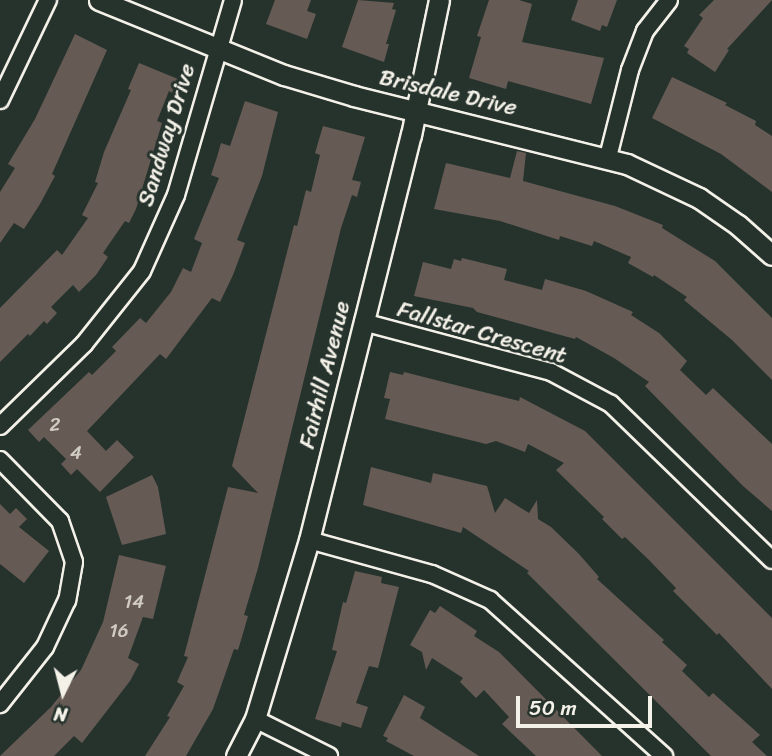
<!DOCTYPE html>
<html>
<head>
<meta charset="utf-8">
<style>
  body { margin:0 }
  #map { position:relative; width:772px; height:756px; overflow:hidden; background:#26332d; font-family:Sriracha,sans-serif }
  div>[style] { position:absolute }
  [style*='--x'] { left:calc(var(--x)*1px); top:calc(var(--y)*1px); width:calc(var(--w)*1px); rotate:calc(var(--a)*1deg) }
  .building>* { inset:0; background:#665a54 }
  .roads { filter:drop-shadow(2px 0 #f4f1e8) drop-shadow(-2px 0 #f4f1e8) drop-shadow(0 2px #f4f1e8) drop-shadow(0 -2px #f4f1e8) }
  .minor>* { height:16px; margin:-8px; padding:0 8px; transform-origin:8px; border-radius:8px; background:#26332d }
  .tertiary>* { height:19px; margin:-9.5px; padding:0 9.5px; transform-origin:9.5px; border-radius:9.5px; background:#26332d }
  span { translate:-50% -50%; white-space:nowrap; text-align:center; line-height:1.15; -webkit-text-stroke:6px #26332d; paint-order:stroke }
  .number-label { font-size:19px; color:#d0cbc3 }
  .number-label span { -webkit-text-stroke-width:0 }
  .street-label { font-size:23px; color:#f4f1e8 }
  .north { position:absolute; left:28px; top:658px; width:70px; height:70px; -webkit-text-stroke:5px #26332d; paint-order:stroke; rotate:186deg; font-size:19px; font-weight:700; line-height:28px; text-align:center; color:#f4f1e8 }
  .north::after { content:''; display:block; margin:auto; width:24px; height:32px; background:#f4f1e8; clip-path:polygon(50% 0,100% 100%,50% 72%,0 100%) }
  .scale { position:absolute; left:516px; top:696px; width:136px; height:32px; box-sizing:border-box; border:4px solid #f4f1e8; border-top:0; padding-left:9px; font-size:21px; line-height:24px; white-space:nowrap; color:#f4f1e8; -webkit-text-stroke:5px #26332d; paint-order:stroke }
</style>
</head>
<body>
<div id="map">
  <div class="building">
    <i style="clip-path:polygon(275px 0,311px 0,307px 11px,316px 14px,307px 39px,266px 24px)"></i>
    <i style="clip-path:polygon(358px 0,394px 3px,392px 9px,396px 10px,386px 44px,389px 44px,384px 62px,342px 47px)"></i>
    <i style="clip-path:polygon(489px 0,519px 0,532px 4px,522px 42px,604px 58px,591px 104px,508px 81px,506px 89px,469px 78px,481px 37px,477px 36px)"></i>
    <i style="clip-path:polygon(578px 0,617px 0,607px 27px,602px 25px,600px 31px,571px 20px)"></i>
    <i style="clip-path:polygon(714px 0,772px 0,727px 49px,729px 50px,715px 72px,687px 53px,689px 49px,684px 46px,703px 18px,699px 15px)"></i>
    <i style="clip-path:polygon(75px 34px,107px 50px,52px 174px,55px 176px,40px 204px,24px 229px,14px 223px,0 243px,0 192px,15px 168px,8px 164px,35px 119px)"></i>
    <i style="clip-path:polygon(139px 63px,178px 79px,172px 93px,169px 91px,157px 121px,162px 123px,136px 209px,129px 223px,125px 221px,103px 253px,108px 257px,96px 275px,79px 292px,73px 285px,51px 307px,57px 313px,47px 324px,44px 321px,30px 336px,28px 334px,0 362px,0 308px,57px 250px,62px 255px,88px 218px,82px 215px,98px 183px,95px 182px,104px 152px,131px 90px,128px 89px)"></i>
    <i style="clip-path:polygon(672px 77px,727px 103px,725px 105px,756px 121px,755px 125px,772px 136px,772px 192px,721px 154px,652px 118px)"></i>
    <i style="clip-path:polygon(245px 101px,278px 112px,262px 176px,237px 240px,245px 243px,233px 275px,220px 302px,212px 298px,166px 359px,160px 354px,87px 431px,106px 451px,117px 440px,134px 457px,100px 492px,77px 469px,71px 475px,61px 464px,66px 459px,44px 437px,39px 442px,28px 430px,89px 372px,92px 375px,116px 351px,112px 347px,140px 318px,146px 323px,171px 292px,183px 268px,191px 272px,202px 243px,194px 239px,219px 178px,211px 175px,217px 157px,221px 143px,230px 146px)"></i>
    <i style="clip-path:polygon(323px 126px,365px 137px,352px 180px,361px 182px,357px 197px,352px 195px,341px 228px,258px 568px,244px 615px,248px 616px,242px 637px,238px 650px,234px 649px,213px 709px,186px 756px,145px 756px,170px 717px,167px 716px,184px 686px,177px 682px,188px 657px,184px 656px,228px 487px,258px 493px,232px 466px,294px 225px,297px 226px,306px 190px,311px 192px,320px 155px,315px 153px)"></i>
    <i style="clip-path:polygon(517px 151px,526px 153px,523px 181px,615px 206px,663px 225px,662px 228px,715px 261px,772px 318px,772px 380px,732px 340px,684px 300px,687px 297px,654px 275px,653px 277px,628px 263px,631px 257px,594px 241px,592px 246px,560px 236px,559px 240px,500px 221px,434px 209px,446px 163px,510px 178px)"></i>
    <i style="clip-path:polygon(462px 258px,507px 269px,504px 280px,542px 290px,545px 279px,586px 291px,633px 312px,631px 315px,659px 333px,687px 361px,680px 370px,706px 395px,713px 388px,772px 444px,772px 511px,743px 486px,645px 386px,649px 382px,614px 358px,576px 337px,575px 339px,477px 312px,473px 308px,414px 296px,423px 262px,451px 269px,454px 259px,461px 261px)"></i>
    <i style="clip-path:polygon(390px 372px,403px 375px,404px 372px,519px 401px,520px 397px,585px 431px,772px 618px,772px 689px,719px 633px,717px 635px,673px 591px,676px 588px,649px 560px,625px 537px,622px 539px,602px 519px,604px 517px,556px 470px,564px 463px,528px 444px,525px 452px,496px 441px,486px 444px,385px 419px,390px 399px,384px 398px)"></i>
    <i style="clip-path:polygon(371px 467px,431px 483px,433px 473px,487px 486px,495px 513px,505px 498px,529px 513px,537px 500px,538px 519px,551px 527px,579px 554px,599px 577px,597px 579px,664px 640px,662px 642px,687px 665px,682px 671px,709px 697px,713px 693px,760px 735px,752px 742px,767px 756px,711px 756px,527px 573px,529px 571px,463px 527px,461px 533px,363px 505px)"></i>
    <i style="clip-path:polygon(152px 475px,158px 487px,166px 534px,122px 545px,106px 497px)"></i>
    <i style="clip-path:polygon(0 504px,10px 514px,16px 508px,27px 519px,19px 527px,49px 551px,24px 583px,0 564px)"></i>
    <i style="clip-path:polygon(119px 555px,166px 566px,153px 619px,143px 617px,128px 658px,139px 664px,130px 681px,82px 743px,74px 736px,54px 756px,0 756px,51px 707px,81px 670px,103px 622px)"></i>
    <i style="clip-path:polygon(355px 571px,382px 577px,381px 583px,399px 587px,378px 668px,369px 666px,356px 703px,368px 707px,361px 728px,342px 722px,341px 727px,315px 719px,337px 651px,332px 650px,343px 602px,346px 603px)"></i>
    <i style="clip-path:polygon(440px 606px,477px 631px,474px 636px,499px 652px,602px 756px,536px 756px,502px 724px,509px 717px,484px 690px,476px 698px,460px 682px,463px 678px,432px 658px,426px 670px,422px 652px,410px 645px,430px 610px,435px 613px)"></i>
    <i style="clip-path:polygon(404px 695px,425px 707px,420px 718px,479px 756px,414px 756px,386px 741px,388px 738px,383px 736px)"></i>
  </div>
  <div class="roads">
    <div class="minor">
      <i style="--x:0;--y:100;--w:111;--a:-64.4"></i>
      <i style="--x:608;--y:157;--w:90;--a:-75.8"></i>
      <i style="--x:630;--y:70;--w:42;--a:-69"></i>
      <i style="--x:645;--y:31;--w:39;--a:-52"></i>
      <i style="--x:363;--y:322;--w:195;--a:14.9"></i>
      <i style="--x:551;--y:372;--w:68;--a:28.1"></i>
      <i style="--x:611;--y:404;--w:224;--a:44.1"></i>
      <i style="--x:0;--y:426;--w:117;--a:-44.3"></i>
      <i style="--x:84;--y:344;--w:93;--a:-51.5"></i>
      <i style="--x:142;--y:271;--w:83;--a:-65.9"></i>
      <i style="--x:176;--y:195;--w:203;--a:-73.7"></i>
      <i style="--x:0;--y:460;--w:86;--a:45.5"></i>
      <i style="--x:60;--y:521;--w:43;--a:71.1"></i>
      <i style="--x:74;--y:562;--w:39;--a:100"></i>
      <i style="--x:67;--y:600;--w:52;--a:115.1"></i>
      <i style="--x:45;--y:647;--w:73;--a:128.3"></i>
      <i style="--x:309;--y:540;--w:128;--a:15.5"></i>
      <i style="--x:432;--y:574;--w:64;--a:24.1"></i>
      <i style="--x:490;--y:600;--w:234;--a:41.9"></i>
      <i style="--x:255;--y:719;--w:83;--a:26.6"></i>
    </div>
    <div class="tertiary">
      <i style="--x:99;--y:0;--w:200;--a:22.1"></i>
      <i style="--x:284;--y:75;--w:73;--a:16.7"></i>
      <i style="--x:354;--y:96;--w:281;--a:14"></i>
      <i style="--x:627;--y:164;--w:80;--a:25.3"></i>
      <i style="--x:699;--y:198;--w:47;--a:34.7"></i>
      <i style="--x:738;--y:225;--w:45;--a:41.4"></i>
      <i style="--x:236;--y:756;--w:42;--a:-62.8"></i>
      <i style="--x:255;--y:719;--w:187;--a:-73.2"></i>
      <i style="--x:309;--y:540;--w:418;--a:-75.9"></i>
      <i style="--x:411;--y:135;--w:138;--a:-78.3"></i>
    </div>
  </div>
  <div class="number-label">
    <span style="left:55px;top:425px">2</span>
    <span style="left:76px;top:453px">4</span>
    <span style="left:134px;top:602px">14</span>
    <span style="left:119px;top:631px">16</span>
  </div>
  <div class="street-label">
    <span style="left:448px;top:93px;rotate:13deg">Brisdale Drive</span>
    <span style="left:167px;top:135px;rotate:-73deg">Sandway Drive</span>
    <span style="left:482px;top:333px;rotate:16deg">Fallstar Crescent</span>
    <span style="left:325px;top:375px;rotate:-76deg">Fairhill Avenue</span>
  </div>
  <div class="north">N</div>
  <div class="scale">50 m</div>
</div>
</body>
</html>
